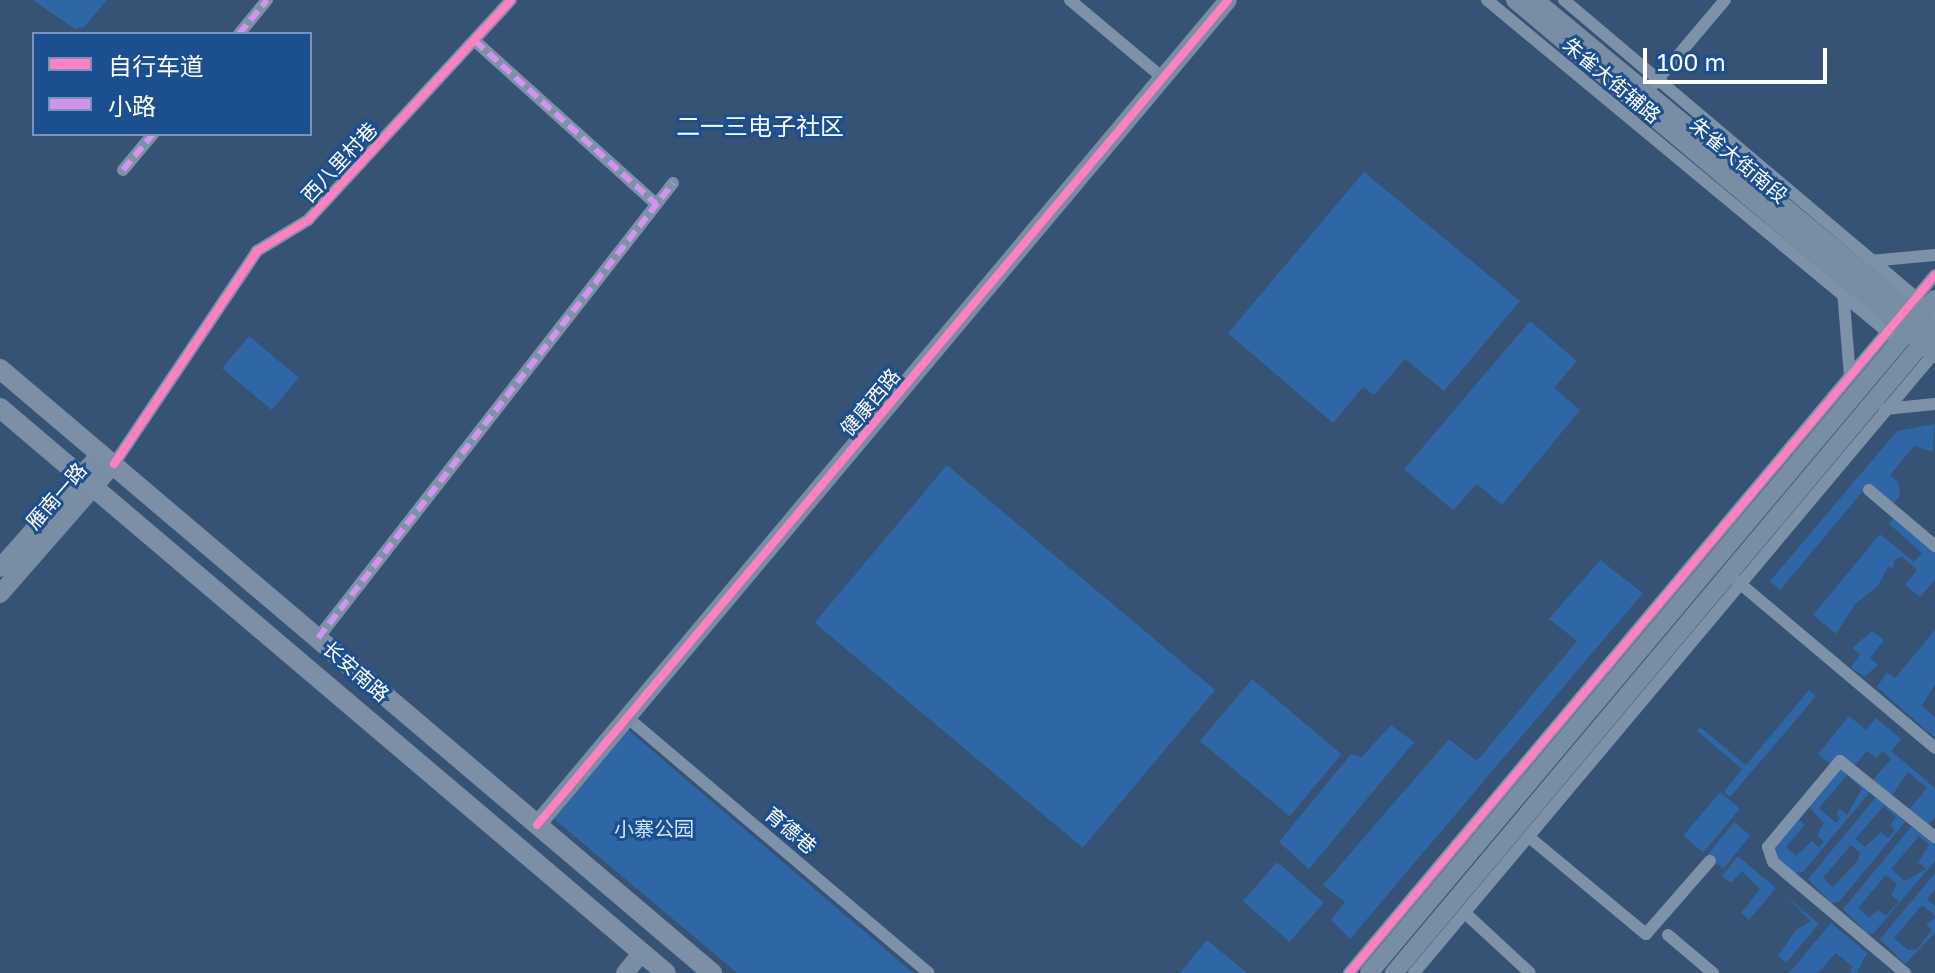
<!DOCTYPE html>
<html>
<head>
<meta charset="utf-8">
<style>
  body { margin:0 }
  #map { position:relative; width:1935px; height:973px; overflow:hidden; background:#365274; font-family:"Golos Text","Noto Sans SC",sans-serif }
  div>[style] { position:absolute }
  [style*='--x'] { left:calc(var(--x)*1px); top:calc(var(--y)*1px); width:calc(var(--w)*1px); rotate:calc(var(--a)*1deg) }
  .green>* { inset:0; background:#2f66a5; transform-origin:0 0 }
  .street>* { height:12px; margin:-6px; padding:0 6px; transform-origin:6px; border-radius:6px; background:#7d92a8 }
  .secondary>* { height:18px; margin:-9px; padding:0 9px; transform-origin:9px; border-radius:9px; background:#798da4 }
  .primary>* { height:20px; margin:-10px; padding:0 10px; transform-origin:10px; border-radius:10px; background:#7d8ea7 }
  .quiet>* { height:6px; margin-top:-3px; transform-origin:0; background:repeating-linear-gradient(90deg,#d193ec 0 12px,transparent 0 18px) }
  .cycleway>* { height:8px; margin:-4px; padding:0 4px; transform-origin:4px; border-radius:4px; background:#ff80c0 }
  span { translate:-50% -50%; white-space:nowrap; text-align:center; line-height:1.15; -webkit-text-stroke:6px #1b4f8f; paint-order:stroke }
  .street-label { font-size:20px; color:#fff }
  .park-label { font-size:20px; color:#cfe3fa }
  .quarter-label { font-size:24px; color:#fff }
  .legend { position:absolute; left:32px; top:32px; width:280px; height:104px; box-sizing:border-box; background:#1b4f8f; border:2px solid #7695bc; margin:0; padding:10px 14px; list-style:none; font-size:24px; color:#fff }
  .legend li { display:flex; align-items:center; gap:16px; height:40px }
  .legend b { width:40px; border:2px solid #7695bc }
  .scale { position:absolute; left:1643px; top:48px; width:184px; height:36px; box-sizing:border-box; border:4px solid #fff; border-top:0; padding-left:10px; font-size:24px; line-height:28px; white-space:nowrap; color:#fff; -webkit-text-stroke:6px #1b4f8f; paint-order:stroke }
</style>
</head>
<body>
<div id="map">
  <div class="green">
    <i style="clip-path:polygon(33px 0,107px 0,84px 27px,75px 29px)"></i>
    <i style="clip-path:polygon(1364px 172px,1520px 301px,1444px 391px,1405px 359px,1374px 395px,1363px 387px,1333px 423px,1228px 333px)"></i>
    <i style="clip-path:polygon(1530px 321px,1577px 361px,1554px 388px,1580px 410px,1502px 505px,1477px 484px,1453px 510px,1404px 469px)"></i>
    <i style="left:249px;top:336px;width:65px;height:42px;rotate:40deg"></i>
    <i style="clip-path:polygon(1935px 424px,1933px 452px,1914px 446px,1890px 475px,1898px 482px,1900px 496px,1893px 504px,1869px 484px,1780px 590px,1770px 581px,1897px 431px)"></i>
    <i style="left:947px;top:465px;width:350px;height:206px;rotate:40deg"></i>
    <i style="clip-path:polygon(1894px 517px,1935px 552px,1935px 580px,1920px 597px,1905px 585px,1917px 570px,1902px 557px,1895px 559px,1893px 568px,1888px 567px,1878px 586px,1855px 604px,1836px 634px,1813px 615px,1880px 534px,1914px 562px,1922px 553px,1889px 524px)"></i>
    <i style="clip-path:polygon(1600px 560px,1643px 593px,1350px 939px,1331px 920px,1345px 902px,1323px 885px,1449px 739px,1477px 761px,1577px 641px,1549px 619px)"></i>
    <i style="clip-path:polygon(1935px 630px,1935px 684px,1922px 706px,1935px 717px,1935px 738px,1877px 687px,1887px 672px,1895px 678px)"></i>
    <i style="clip-path:polygon(1872px 631px,1884px 640px,1870px 658px,1878px 665px,1864px 677px,1851px 667px,1860px 655px,1852px 648px)"></i>
    <i style="left:1252px;top:679px;width:117px;height:81px;rotate:40deg"></i>
    <i style="clip-path:polygon(1809px 690px,1816px 696px,1730px 797px,1724px 792px,1742px 769px,1697px 731px,1700px 727px,1746px 765px)"></i>
    <i style="clip-path:polygon(1849px 716px,1866px 730px,1876px 718px,1901px 739px,1891px 751px,1935px 788px,1935px 817px,1927px 827px,1908px 811px,1927px 788px,1908px 772px,1891px 797px,1872px 781px,1891px 759px,1883px 751px,1876px 758px,1867px 751px,1854px 766px,1833px 760px,1830px 764px,1818px 754px)"></i>
    <i style="clip-path:polygon(1391px 725px,1414px 742px,1309px 869px,1279px 842px,1351px 754px,1362px 757px)"></i>
    <i style="clip-path:polygon(628px 730px,913px 973px,737px 973px,554px 819px)"></i>
    <i style="clip-path:polygon(evenodd,1838px 765px,1870px 792px,1803px 872px,1795px 873px,1777px 858px,1773px 844px,1838px 765px,1847px 775px,1862px 789px,1847px 815px,1840px 809px,1836px 814px,1840px 818px,1836px 823px,1819px 808px,1847px 775px,1838px 765px,1809px 807px,1824px 823px,1817px 835px,1824px 842px,1819px 847px,1812px 841px,1796px 856px,1786px 847px,1805px 825px,1799px 820px,1809px 807px)"></i>
    <i style="left:1720px;top:792px;width:26px;height:57px;rotate:40deg"></i>
    <i style="clip-path:polygon(evenodd,1876px 797px,1905px 822px,1839px 902px,1831px 903px,1808px 879px,1876px 797px,1884px 806px,1896px 817px,1890px 825px,1895px 830px,1888px 838px,1881px 832px,1865px 847px,1855px 839px,1884px 806px,1876px 797px,1851px 845px,1860px 853px,1858px 860px,1833px 887px,1823px 878px,1851px 845px)"></i>
    <i style="left:1734px;top:822px;width:21px;height:43px;rotate:39deg"></i>
    <i style="clip-path:polygon(evenodd,1911px 827px,1935px 841px,1935px 861px,1873px 934px,1867px 933px,1843px 909px,1911px 827px,1919px 836px,1929px 845px,1918px 862px,1926px 869px,1905px 881px,1891px 869px,1919px 836px,1911px 827px,1886px 875px,1897px 884px,1891px 895px,1899px 901px,1886px 916px,1879px 910px,1869px 917px,1858px 908px,1886px 875px)"></i>
    <i style="clip-path:polygon(1738px 856px,1776px 888px,1749px 920px,1741px 913px,1760px 889px,1742px 871px,1731px 883px,1722px 876px)"></i>
    <i style="left:1277px;top:862px;width:62px;height:52px;rotate:41deg"></i>
    <i style="clip-path:polygon(1935px 873px,1935px 890px,1927px 899px,1935px 906px,1935px 916px,1922px 905px,1894px 938px,1908px 950px,1917px 949px,1932px 930px,1926px 924px,1935px 918px,1935px 933px,1905px 964px,1880px 939px)"></i>
    <i style="clip-path:polygon(1782px 893px,1819px 924px,1786px 963px,1778px 956px,1796px 930px,1811px 921px)"></i>
    <i style="clip-path:polygon(1831px 923px,1867px 953px,1857px 973px,1849px 973px,1853px 967px,1836px 953px,1818px 973px,1789px 973px)"></i>
    <i style="clip-path:polygon(1207px 940px,1247px 973px,1180px 973px)"></i>
  </div>
  <div class="street">
    <i style="--x:1070;--y:0;--w:121;--a:40"></i>
    <i style="--x:1487;--y:0;--w:525;--a:39.67"></i>
    <i style="--x:1564;--y:0;--w:486;--a:40.2"></i>
    <i style="--x:239;--y:34;--w:44;--a:-50.5"></i>
    <i style="--x:475;--y:41;--w:244;--a:42"></i>
    <i style="--x:1654;--y:84;--w:110;--a:-49.8"></i>
    <i style="--x:123;--y:170;--w:47;--a:-50.2"></i>
    <i style="--x:1870;--y:261;--w:65;--a:-5.3"></i>
    <i style="--x:1843;--y:291;--w:85;--a:85.3"></i>
    <i style="--x:1885;--y:409;--w:50;--a:-5.7"></i>
    <i style="--x:114;--y:464;--w:257;--a:-56.1"></i>
    <i style="--x:257;--y:251;--w:60;--a:-31.3"></i>
    <i style="--x:308;--y:220;--w:299;--a:-47.3"></i>
    <i style="--x:1869;--y:490;--w:87;--a:40.3"></i>
    <i style="--x:1737;--y:581;--w:259;--a:40.1"></i>
    <i style="--x:318;--y:638;--w:577;--a:-52.04"></i>
    <i style="--x:628;--y:718;--w:394;--a:40.3"></i>
    <i style="--x:1529;--y:837;--w:152;--a:39.7"></i>
    <i style="--x:1646;--y:934;--w:97;--a:-48.8"></i>
    <i style="--x:1465;--y:913;--w:88;--a:42.7"></i>
    <i style="--x:1668;--y:935;--w:59;--a:40.2"></i>
    <i style="--x:1349;--y:973;--w:911;--a:-49.99"></i>
    <i style="--x:1414;--y:973;--w:811;--a:-50"></i>
    <i style="--x:1905;--y:973;--w:172;--a:-139.9"></i>
    <i style="--x:1773;--y:862;--w:16;--a:-108"></i>
    <i style="--x:1768;--y:847;--w:112;--a:-50.1"></i>
    <i style="--x:1840;--y:761;--w:122;--a:38.7"></i>
  </div>
  <div class="secondary">
    <i style="--x:1515;--y:0;--w:549;--a:40.13"></i>
    <i style="--x:1535;--y:0;--w:509;--a:39.66"></i>
    <i style="--x:0;--y:568;--w:153;--a:-48.7"></i>
    <i style="--x:0;--y:594;--w:173;--a:-48.8"></i>
    <i style="--x:537;--y:825;--w:1076;--a:-50.05"></i>
    <i style="--x:625;--y:973;--w:26;--a:-50"></i>
    <i style="--x:1369;--y:973;--w:880;--a:-49.98"></i>
    <i style="--x:1394;--y:973;--w:842;--a:-50.01"></i>
  </div>
  <div class="primary">
    <i style="--x:0;--y:369;--w:934;--a:40.31"></i>
    <i style="--x:0;--y:408;--w:873;--a:40.31"></i>
  </div>
  <div class="quiet">
    <i style="--x:239;--y:34;--w:44;--a:-50.5"></i>
    <i style="--x:475;--y:41;--w:244;--a:42"></i>
    <i style="--x:123;--y:170;--w:47;--a:-50.2"></i>
    <i style="--x:318;--y:638;--w:577;--a:-52.04"></i>
  </div>
  <div class="cycleway">
    <i style="--x:114;--y:464;--w:257;--a:-56.1"></i>
    <i style="--x:257;--y:251;--w:60;--a:-31.3"></i>
    <i style="--x:308;--y:220;--w:299;--a:-47.3"></i>
    <i style="--x:537;--y:825;--w:1076;--a:-50.05"></i>
    <i style="--x:1349;--y:973;--w:911;--a:-49.99"></i>
  </div>
  <div class="street-label">
    <span style="left:1612px;top:80px;rotate:40deg">朱雀大街辅路</span>
    <span style="left:1739px;top:160px;rotate:40deg">朱雀大街南段</span>
    <span style="left:339px;top:162px;rotate:-47deg">西八里村巷</span>
    <span style="left:870px;top:402px;rotate:-50deg">健康西路</span>
    <span style="left:56px;top:496px;rotate:-49deg">雁南一路</span>
    <span style="left:356px;top:671px;rotate:41deg">长安南路</span>
    <span style="left:791px;top:830px;rotate:40deg">育德巷</span>
  </div>
  <div class="park-label">
    <span style="left:654px;top:828px">小寨公园</span>
  </div>
  <div class="quarter-label">
    <span style="left:760px;top:126px">二一三电子社区</span>
  </div>
  <ul class="legend">
  <li><b style="height:10px;background:#ff80c0"></b>自行车道</li>
  <li><b style="height:10px;background:#d193ec"></b>小路</li>
  </ul>
  <div class="scale">100 m</div>
</div>
</body>
</html>
